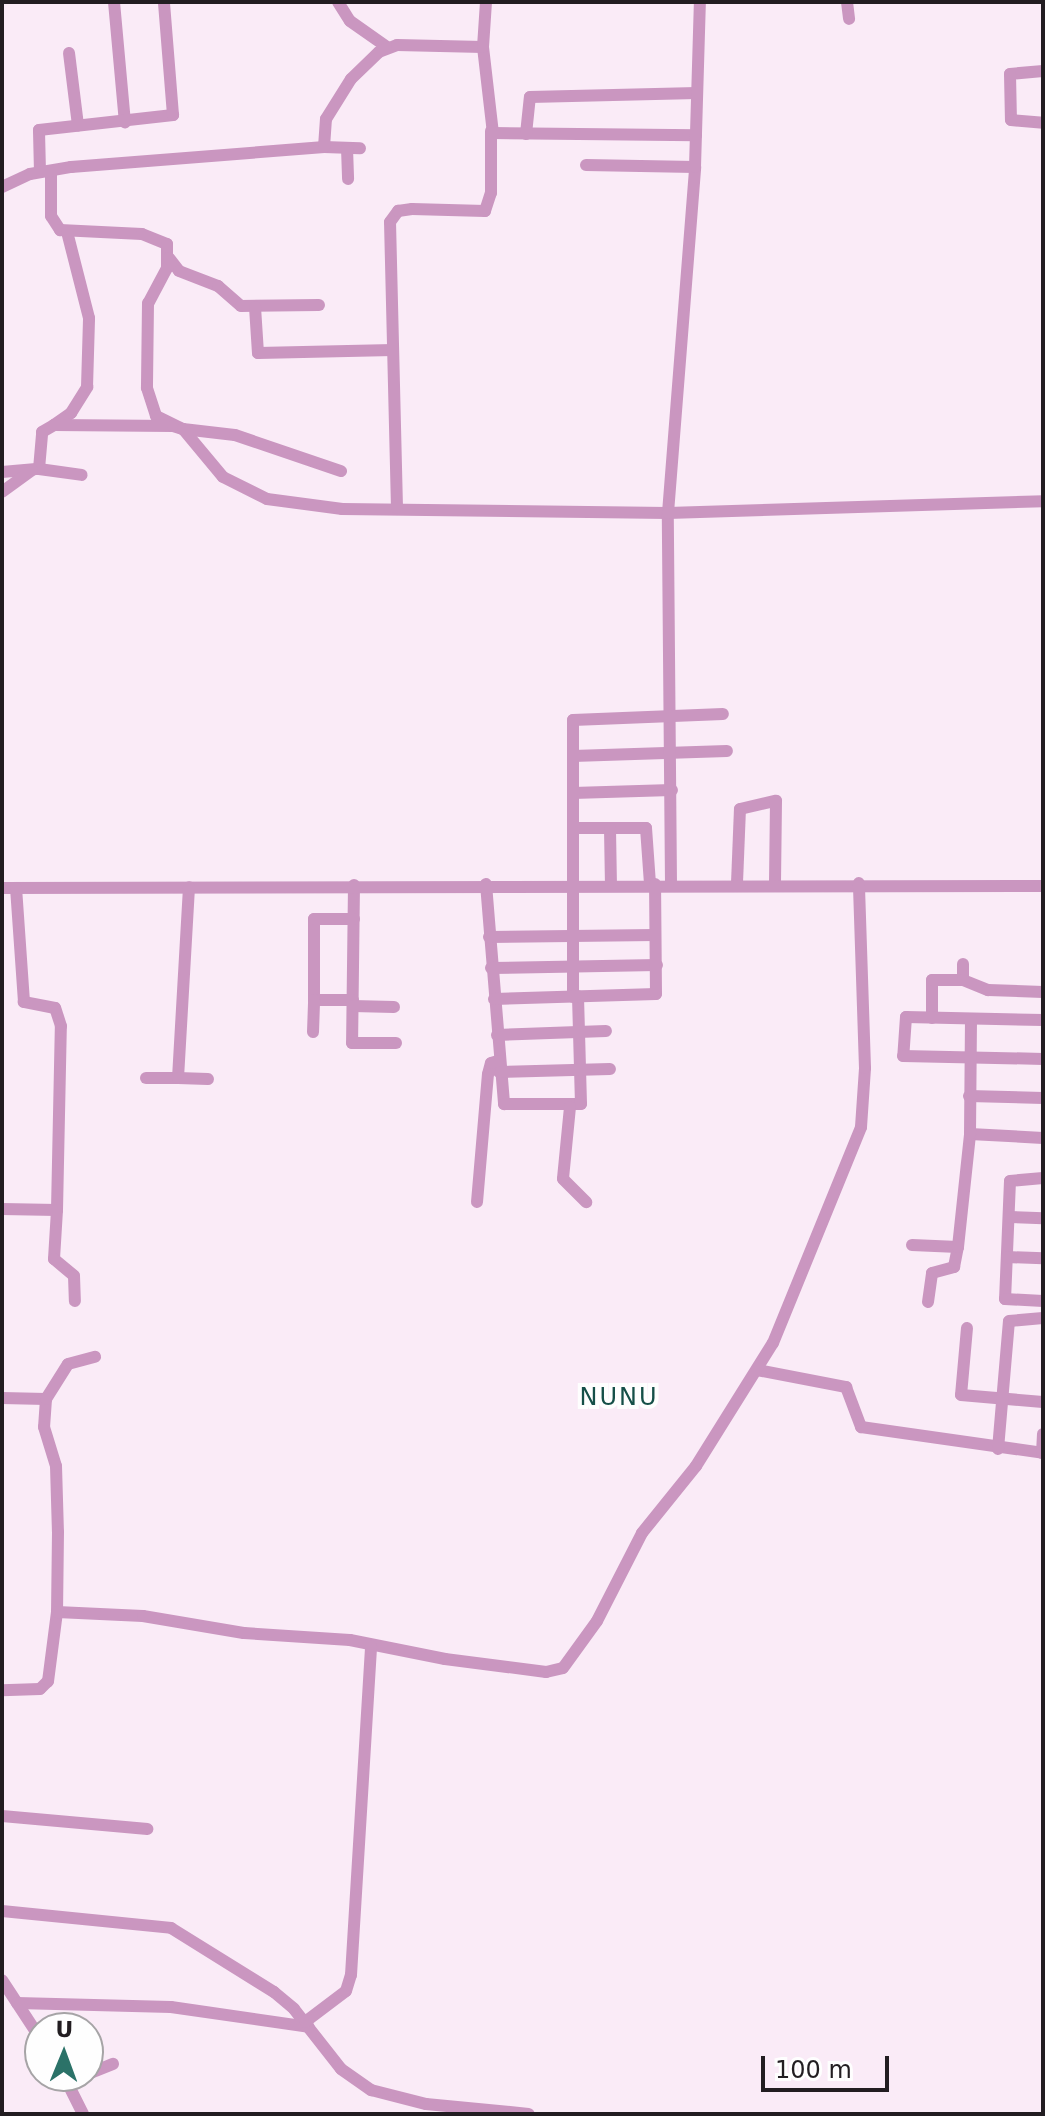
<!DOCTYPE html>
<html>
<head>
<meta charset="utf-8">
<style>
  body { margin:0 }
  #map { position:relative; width:1045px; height:2116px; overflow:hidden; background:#faebf7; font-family:"DejaVu Sans",sans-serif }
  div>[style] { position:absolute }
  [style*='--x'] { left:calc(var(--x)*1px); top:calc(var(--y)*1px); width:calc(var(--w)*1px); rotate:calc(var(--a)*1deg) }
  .minor>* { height:12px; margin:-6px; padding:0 6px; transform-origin:6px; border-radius:6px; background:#ca96c0 }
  span { translate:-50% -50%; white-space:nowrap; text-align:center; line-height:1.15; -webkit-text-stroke:8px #fefefe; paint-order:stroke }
  .quarter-label { font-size:24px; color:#154f48; letter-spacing:2px }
  .frame { position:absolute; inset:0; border:4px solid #221d21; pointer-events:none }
  .north { position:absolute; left:24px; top:2012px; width:80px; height:80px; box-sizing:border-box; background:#fefefe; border:2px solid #a6a4a6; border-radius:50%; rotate:1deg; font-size:22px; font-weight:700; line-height:32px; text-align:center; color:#221d21 }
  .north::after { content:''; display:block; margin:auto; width:28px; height:36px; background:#2b7268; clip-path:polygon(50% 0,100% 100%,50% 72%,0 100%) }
  .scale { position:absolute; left:761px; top:2056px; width:128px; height:36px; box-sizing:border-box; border:4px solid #221d21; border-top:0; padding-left:10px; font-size:24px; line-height:28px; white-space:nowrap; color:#221d21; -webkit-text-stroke:6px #fefefe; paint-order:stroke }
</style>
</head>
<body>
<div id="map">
  <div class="minor">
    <i style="--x:114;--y:2;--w:121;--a:84.8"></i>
    <i style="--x:338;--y:2;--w:22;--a:58"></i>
    <i style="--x:350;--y:21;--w:45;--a:35.1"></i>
    <i style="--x:847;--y:2;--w:17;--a:83"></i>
    <i style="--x:483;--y:47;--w:87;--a:83.4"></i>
    <i style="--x:493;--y:133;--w:203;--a:0.6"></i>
    <i style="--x:69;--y:53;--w:73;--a:82.9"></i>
    <i style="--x:1043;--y:71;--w:33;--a:175"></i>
    <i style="--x:1010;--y:74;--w:46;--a:88.8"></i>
    <i style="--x:1011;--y:120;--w:32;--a:5"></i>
    <i style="--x:526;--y:134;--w:37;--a:-84"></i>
    <i style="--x:530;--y:97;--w:167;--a:-1.4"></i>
    <i style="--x:324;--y:147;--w:36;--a:2"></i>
    <i style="--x:347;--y:148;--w:31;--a:88"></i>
    <i style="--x:586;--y:165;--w:109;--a:1.1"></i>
    <i style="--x:51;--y:171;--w:45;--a:90"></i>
    <i style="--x:51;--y:216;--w:17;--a:57"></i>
    <i style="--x:60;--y:230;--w:82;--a:2.8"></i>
    <i style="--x:142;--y:234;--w:27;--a:22"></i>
    <i style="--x:167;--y:244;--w:24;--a:90"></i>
    <i style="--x:167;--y:268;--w:40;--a:118"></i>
    <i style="--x:148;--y:303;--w:85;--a:90.7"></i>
    <i style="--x:147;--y:388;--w:29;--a:72"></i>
    <i style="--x:156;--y:416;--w:30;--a:26"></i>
    <i style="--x:183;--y:429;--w:52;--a:6.6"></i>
    <i style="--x:235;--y:435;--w:112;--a:18.8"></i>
    <i style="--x:40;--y:172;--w:42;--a:-91.4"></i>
    <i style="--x:39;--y:130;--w:135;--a:-6.4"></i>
    <i style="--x:173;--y:115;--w:113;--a:-94.6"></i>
    <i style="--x:2;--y:187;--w:31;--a:-25"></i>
    <i style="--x:30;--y:174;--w:42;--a:-9.7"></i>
    <i style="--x:71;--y:167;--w:254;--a:-4.5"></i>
    <i style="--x:324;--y:147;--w:28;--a:-86"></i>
    <i style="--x:326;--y:119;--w:47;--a:-58"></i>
    <i style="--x:351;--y:79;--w:39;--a:-44"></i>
    <i style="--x:379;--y:52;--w:19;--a:-21"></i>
    <i style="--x:397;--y:45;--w:86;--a:1.3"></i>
    <i style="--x:483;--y:47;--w:45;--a:-86.2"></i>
    <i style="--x:169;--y:258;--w:16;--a:52"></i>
    <i style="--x:179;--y:271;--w:42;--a:21"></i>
    <i style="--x:218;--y:286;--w:30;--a:41"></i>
    <i style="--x:241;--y:306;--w:78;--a:-0.7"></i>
    <i style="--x:255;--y:307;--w:46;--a:86.3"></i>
    <i style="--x:258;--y:353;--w:135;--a:-1.3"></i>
    <i style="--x:54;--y:425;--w:21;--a:-35"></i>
    <i style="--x:71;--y:413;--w:31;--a:-58"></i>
    <i style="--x:87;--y:387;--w:69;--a:-88.3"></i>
    <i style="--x:89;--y:318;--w:89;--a:-104.3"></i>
    <i style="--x:39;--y:469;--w:43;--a:7.9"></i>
    <i style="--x:2;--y:472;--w:37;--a:-5"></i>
    <i style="--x:39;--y:469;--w:37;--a:-85"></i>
    <i style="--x:42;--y:432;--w:14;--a:-30"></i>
    <i style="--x:54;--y:425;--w:119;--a:0.5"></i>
    <i style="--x:173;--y:426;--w:10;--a:17"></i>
    <i style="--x:183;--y:429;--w:62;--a:50.2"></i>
    <i style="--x:223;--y:477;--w:49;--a:26.6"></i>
    <i style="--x:267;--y:499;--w:76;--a:7.6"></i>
    <i style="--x:342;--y:509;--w:326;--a:0.7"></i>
    <i style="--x:668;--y:513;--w:347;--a:-85.5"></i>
    <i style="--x:695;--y:167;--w:165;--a:-88.3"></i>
    <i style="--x:2;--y:492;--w:37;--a:-36"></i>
    <i style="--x:397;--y:508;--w:286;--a:-91.4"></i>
    <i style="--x:390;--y:222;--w:14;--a:-54"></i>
    <i style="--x:398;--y:211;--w:14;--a:-8"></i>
    <i style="--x:412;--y:209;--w:73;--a:1.6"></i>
    <i style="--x:485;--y:211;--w:19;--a:-72"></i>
    <i style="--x:491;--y:193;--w:62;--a:-90"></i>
    <i style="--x:573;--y:756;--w:154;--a:-1.9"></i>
    <i style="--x:573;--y:793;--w:99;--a:-1.7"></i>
    <i style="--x:573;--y:828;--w:73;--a:0"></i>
    <i style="--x:646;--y:828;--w:56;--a:85.9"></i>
    <i style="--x:610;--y:829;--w:55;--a:89"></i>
    <i style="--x:737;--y:883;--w:74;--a:-87.7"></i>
    <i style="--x:740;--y:809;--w:37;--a:-13"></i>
    <i style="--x:776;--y:801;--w:84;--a:90.7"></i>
    <i style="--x:486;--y:884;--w:221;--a:85.3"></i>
    <i style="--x:504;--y:1104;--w:77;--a:0"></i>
    <i style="--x:581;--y:1104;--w:108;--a:-91.6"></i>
    <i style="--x:671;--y:884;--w:371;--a:-90.5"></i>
    <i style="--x:668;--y:513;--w:375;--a:-1.8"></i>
    <i style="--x:354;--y:885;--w:158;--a:90.7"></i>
    <i style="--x:352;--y:1043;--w:44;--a:0"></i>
    <i style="--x:2;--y:888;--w:1041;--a:-0.11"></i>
    <i style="--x:489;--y:937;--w:166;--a:-0.7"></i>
    <i style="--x:491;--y:968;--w:166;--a:-1"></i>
    <i style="--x:963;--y:980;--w:16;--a:-90"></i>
    <i style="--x:573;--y:997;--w:277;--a:-90"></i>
    <i style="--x:573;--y:720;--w:150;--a:-2.3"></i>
    <i style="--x:494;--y:999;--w:162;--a:-1.8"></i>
    <i style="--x:656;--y:994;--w:110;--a:-90.5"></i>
    <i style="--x:353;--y:1000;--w:39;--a:180"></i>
    <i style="--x:314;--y:1000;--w:81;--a:-90"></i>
    <i style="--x:314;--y:919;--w:40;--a:0"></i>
    <i style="--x:353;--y:1006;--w:41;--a:1.4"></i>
    <i style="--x:932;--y:1018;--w:38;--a:-90"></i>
    <i style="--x:932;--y:980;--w:31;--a:0"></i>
    <i style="--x:963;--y:980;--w:27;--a:22"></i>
    <i style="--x:988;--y:990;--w:55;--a:2.1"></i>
    <i style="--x:1043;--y:1020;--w:137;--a:-178.7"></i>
    <i style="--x:906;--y:1017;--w:39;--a:94"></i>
    <i style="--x:903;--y:1056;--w:140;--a:1.2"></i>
    <i style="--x:313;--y:1032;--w:32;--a:-88"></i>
    <i style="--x:497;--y:1035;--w:109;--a:-2.1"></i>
    <i style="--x:499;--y:1072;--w:111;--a:-1.5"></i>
    <i style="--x:146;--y:1078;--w:32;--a:0"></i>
    <i style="--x:178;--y:1078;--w:191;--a:-86.7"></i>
    <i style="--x:178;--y:1078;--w:30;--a:2"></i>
    <i style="--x:969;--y:1096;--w:74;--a:1.5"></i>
    <i style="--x:570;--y:1107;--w:72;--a:95.6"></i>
    <i style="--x:563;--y:1179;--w:33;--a:45"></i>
    <i style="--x:970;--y:1134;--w:73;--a:3.1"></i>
    <i style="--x:1043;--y:1178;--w:33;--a:175"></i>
    <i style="--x:1010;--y:1181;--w:118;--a:92.4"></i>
    <i style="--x:1005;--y:1299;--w:38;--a:3"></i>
    <i style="--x:477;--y:1202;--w:128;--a:-85.1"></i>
    <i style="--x:488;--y:1074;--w:11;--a:-75"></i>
    <i style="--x:491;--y:1063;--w:7;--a:-16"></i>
    <i style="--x:2;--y:1209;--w:55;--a:1"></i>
    <i style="--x:57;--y:1210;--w:184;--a:-88.8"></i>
    <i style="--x:61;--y:1026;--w:19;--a:-108"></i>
    <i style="--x:55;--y:1008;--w:32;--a:-169"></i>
    <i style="--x:24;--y:1002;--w:114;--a:-94"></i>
    <i style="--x:57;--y:1210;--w:49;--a:93.5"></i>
    <i style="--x:54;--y:1259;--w:26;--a:40"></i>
    <i style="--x:74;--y:1276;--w:25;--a:88"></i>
    <i style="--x:1009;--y:1217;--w:34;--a:2"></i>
    <i style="--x:912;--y:1245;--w:46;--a:2.5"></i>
    <i style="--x:1007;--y:1257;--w:36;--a:2"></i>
    <i style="--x:928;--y:1302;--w:29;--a:-82"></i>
    <i style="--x:932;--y:1273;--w:23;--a:-15"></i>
    <i style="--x:954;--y:1267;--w:20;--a:-79"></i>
    <i style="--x:958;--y:1247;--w:114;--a:-83.9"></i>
    <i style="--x:970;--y:1134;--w:115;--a:-89.5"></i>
    <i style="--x:967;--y:1328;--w:67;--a:95.1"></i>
    <i style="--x:961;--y:1395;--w:82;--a:4.9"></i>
    <i style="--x:757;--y:1370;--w:91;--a:10.8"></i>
    <i style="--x:846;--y:1387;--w:43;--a:69.4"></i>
    <i style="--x:861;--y:1427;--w:184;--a:8.1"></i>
    <i style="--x:2;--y:1398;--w:44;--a:1.3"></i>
    <i style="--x:46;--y:1399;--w:28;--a:94"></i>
    <i style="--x:44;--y:1427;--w:41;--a:72.9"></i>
    <i style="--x:56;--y:1466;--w:66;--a:88.3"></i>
    <i style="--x:58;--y:1532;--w:80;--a:90.7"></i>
    <i style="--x:57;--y:1612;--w:70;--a:97.4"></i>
    <i style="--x:48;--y:1681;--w:11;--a:135"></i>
    <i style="--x:40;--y:1689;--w:38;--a:178"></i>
    <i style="--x:46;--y:1399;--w:41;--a:-57.8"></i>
    <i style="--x:68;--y:1364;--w:28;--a:-15"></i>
    <i style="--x:998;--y:1449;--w:128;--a:-85.1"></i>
    <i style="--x:1009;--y:1321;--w:34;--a:-5"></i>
    <i style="--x:1042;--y:1453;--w:19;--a:-87"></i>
    <i style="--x:57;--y:1612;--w:86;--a:2.7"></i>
    <i style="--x:143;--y:1616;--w:102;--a:9.6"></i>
    <i style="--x:244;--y:1633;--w:106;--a:3.8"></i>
    <i style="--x:350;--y:1640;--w:97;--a:11.3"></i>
    <i style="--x:445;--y:1659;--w:102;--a:7.3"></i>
    <i style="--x:546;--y:1672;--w:17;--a:-13"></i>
    <i style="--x:563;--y:1668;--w:58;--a:-54.1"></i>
    <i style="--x:597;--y:1621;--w:99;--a:-62.9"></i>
    <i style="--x:642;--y:1533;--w:86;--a:-51.1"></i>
    <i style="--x:696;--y:1466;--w:145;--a:-58"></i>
    <i style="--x:773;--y:1343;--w:233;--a:-67.8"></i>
    <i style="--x:861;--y:1127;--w:59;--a:-86.1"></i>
    <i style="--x:865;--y:1068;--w:185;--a:-91.9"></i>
    <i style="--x:2;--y:1816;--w:146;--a:5.1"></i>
    <i style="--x:2;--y:1911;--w:170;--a:5.7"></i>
    <i style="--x:171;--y:1928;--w:121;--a:31.9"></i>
    <i style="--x:274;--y:1992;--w:26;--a:40"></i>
    <i style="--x:294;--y:2009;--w:76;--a:51.9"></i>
    <i style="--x:341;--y:2069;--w:37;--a:35"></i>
    <i style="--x:371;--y:2090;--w:57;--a:14.3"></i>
    <i style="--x:426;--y:2104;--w:103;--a:5.5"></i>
    <i style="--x:2;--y:1980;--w:69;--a:56.8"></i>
    <i style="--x:17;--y:2003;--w:154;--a:1.5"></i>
    <i style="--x:171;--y:2007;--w:139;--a:8.2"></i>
    <i style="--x:305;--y:2022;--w:51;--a:-37.1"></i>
    <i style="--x:346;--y:1991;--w:17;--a:-73"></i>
    <i style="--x:351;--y:1975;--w:329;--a:-86.5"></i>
    <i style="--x:88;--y:2074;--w:27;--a:-22"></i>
    <i style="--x:64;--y:2076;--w:42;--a:63.4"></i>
  </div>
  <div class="quarter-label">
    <span style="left:619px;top:1398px">NUNU</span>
  </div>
  <div class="frame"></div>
  <div class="north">U</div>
  <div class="scale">100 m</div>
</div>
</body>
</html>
